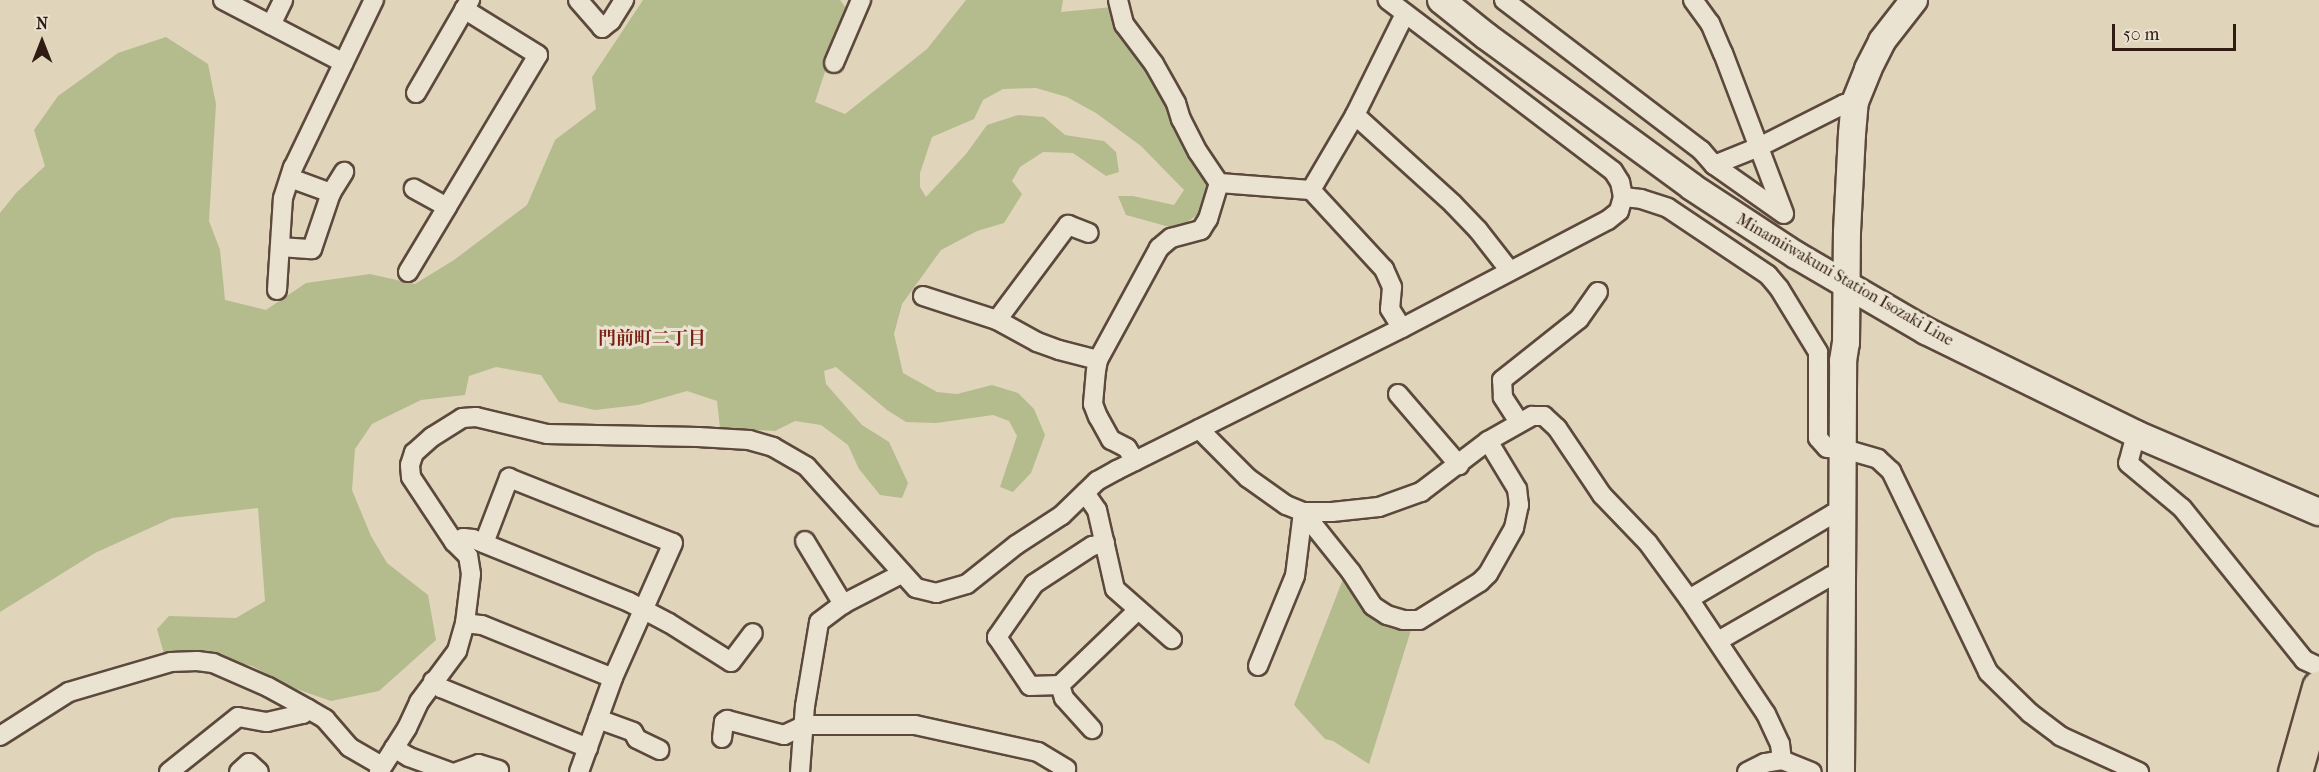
<!DOCTYPE html>
<html>
<head>
<meta charset="utf-8">
<style>
  body { margin:0 }
  #map { position:relative; width:2319px; height:772px; overflow:hidden; background:#e0d4ba; font-family:"IM FELL French Canon","Noto Serif JP",serif }
  div>[style] { position:absolute }
  [style*='--x'] { left:calc(var(--x)*1px); top:calc(var(--y)*1px); width:calc(var(--w)*1px); rotate:calc(var(--a)*1deg) }
  .green>* { inset:0; background:#b4bc8e }
  .roads { filter:drop-shadow(2px 0 #5c493c) drop-shadow(-2px 0 #5c493c) drop-shadow(0 2px #5c493c) drop-shadow(0 -2px #5c493c) }
  .street>* { height:18px; margin:-9px; padding:0 9px; transform-origin:9px; border-radius:9px; background:#ebe3d2 }
  .secondary>* { height:26px; margin:-13px; padding:0 13px; transform-origin:13px; border-radius:13px; background:#ebe3d2 }
  .highway>* { height:33px; margin:-16.5px; padding:0 16.5px; transform-origin:16.5px; border-radius:16.5px; background:#e0d4ba }
  span { translate:-50% -50%; white-space:nowrap; text-align:center; line-height:1.15; -webkit-text-stroke:6px #ebe3d2; paint-order:stroke }
  .street-label { font-size:16px; color:#301b12 }
  .neighbourhood-label { font-size:18px; color:#7a1f14; font-weight:700 }
  .north { position:absolute; left:12px; top:12px; width:60px; height:60px; -webkit-text-stroke:4px #ebe3d2; paint-order:stroke; rotate:0deg; font-size:16px; font-weight:700; line-height:24px; text-align:center; color:#301b12 }
  .north::after { content:''; display:block; margin:auto; width:21px; height:27px; background:#301b12; clip-path:polygon(50% 0,100% 100%,50% 72%,0 100%) }
  .scale { position:absolute; left:2112px; top:24px; width:124px; height:27px; box-sizing:border-box; border:3px solid #301b12; border-top:0; padding-left:8px; font-size:18px; line-height:21px; white-space:nowrap; color:#301b12; -webkit-text-stroke:4px #ebe3d2; paint-order:stroke }
</style>
</head>
<body>
<div id="map">
  <div class="green">
    <i style="clip-path:polygon(643px 0,840px 0,846px 8px,815px 102px,845px 114px,927px 49px,966px 0,1063px 0,1061px 12px,1112px 7px,1169px 113px,1207px 175px,1207px 199px,1200px 213px,1177px 229px,1126px 215px,1118px 196px,1133px 196px,1174px 205px,1184px 190px,1141px 146px,1096px 113px,1067px 97px,1036px 88px,1003px 89px,983px 100px,974px 119px,932px 137px,920px 173px,920px 187px,926px 197px,966px 154px,987px 125px,1018px 115px,1044px 117px,1065px 135px,1104px 141px,1116px 152px,1119px 172px,1106px 176px,1073px 153px,1043px 152px,1020px 167px,1012px 181px,1022px 194px,1004px 223px,977px 231px,941px 250px,902px 304px,894px 334px,903px 373px,937px 392px,957px 394px,992px 385px,1018px 393px,1034px 409px,1045px 435px,1031px 473px,1013px 492px,1000px 487px,1017px 436px,1009px 421px,993px 415px,936px 423px,906px 422px,887px 410px,836px 367px,824px 371px,826px 384px,862px 425px,889px 442px,908px 483px,902px 498px,880px 495px,859px 469px,848px 445px,821px 425px,795px 421px,775px 431px,720px 428px,717px 401px,687px 391px,638px 405px,595px 410px,559px 402px,541px 375px,496px 367px,469px 376px,465px 395px,421px 400px,372px 424px,355px 449px,352px 490px,371px 536px,387px 563px,428px 595px,436px 640px,379px 691px,331px 701px,288px 686px,252px 666px,190px 651px,164px 654px,157px 629px,169px 616px,236px 618px,265px 601px,258px 508px,172px 518px,95px 553px,0 612px,0 213px,16px 193px,45px 166px,34px 130px,58px 96px,118px 53px,166px 37px,208px 64px,216px 104px,209px 221px,220px 250px,225px 300px,266px 310px,306px 283px,370px 274px,415px 284px,454px 260px,527px 205px,555px 140px,596px 109px,592px 77px)"></i>
    <i style="clip-path:polygon(1345px 574px,1412px 627px,1369px 764px,1333px 741px,1325px 739px,1294px 705px)"></i>
  </div>
  <div class="roads">
    <div class="street">
      <i style="--x:223;--y:0;--w:136;--a:27.5"></i>
      <i style="--x:578;--y:0;--w:37;--a:49"></i>
      <i style="--x:602;--y:28;--w:11;--a:-38"></i>
      <i style="--x:611;--y:21;--w:25;--a:-58"></i>
      <i style="--x:1118;--y:0;--w:25;--a:76"></i>
      <i style="--x:1124;--y:24;--w:50;--a:53.1"></i>
      <i style="--x:1154;--y:64;--w:45;--a:60.6"></i>
      <i style="--x:1176;--y:103;--w:17;--a:73"></i>
      <i style="--x:1181;--y:119;--w:37;--a:63"></i>
      <i style="--x:1198;--y:152;--w:37;--a:56"></i>
      <i style="--x:1504;--y:0;--w:248;--a:37.3"></i>
      <i style="--x:1701;--y:150;--w:20;--a:49"></i>
      <i style="--x:1714;--y:165;--w:85;--a:35"></i>
      <i style="--x:1693;--y:0;--w:29;--a:54"></i>
      <i style="--x:1710;--y:23;--w:33;--a:67"></i>
      <i style="--x:1723;--y:53;--w:172;--a:69.2"></i>
      <i style="--x:271;--y:25;--w:28;--a:-64"></i>
      <i style="--x:834;--y:63;--w:69;--a:-66.8"></i>
      <i style="--x:416;--y:93;--w:108;--a:-59.9"></i>
      <i style="--x:1355;--y:115;--w:132;--a:42.2"></i>
      <i style="--x:1453;--y:204;--w:36;--a:46"></i>
      <i style="--x:1478;--y:230;--w:52;--a:52"></i>
      <i style="--x:1714;--y:165;--w:48;--a:-21.8"></i>
      <i style="--x:1759;--y:147;--w:95;--a:-26.8"></i>
      <i style="--x:1844;--y:104;--w:11;--a:-10"></i>
      <i style="--x:290;--y:178;--w:44;--a:20.1"></i>
      <i style="--x:331;--y:193;--w:25;--a:-58"></i>
      <i style="--x:1311;--y:190;--w:87;--a:-59.6"></i>
      <i style="--x:1355;--y:115;--w:113;--a:-63.7"></i>
      <i style="--x:1311;--y:190;--w:108;--a:47.3"></i>
      <i style="--x:1384;--y:269;--w:20;--a:66"></i>
      <i style="--x:1392;--y:287;--w:22;--a:95"></i>
      <i style="--x:1390;--y:309;--w:22;--a:58"></i>
      <i style="--x:1623;--y:197;--w:18;--a:6"></i>
      <i style="--x:1641;--y:199;--w:28;--a:18"></i>
      <i style="--x:1668;--y:208;--w:120;--a:33.8"></i>
      <i style="--x:1768;--y:275;--w:17;--a:50"></i>
      <i style="--x:1779;--y:288;--w:75;--a:58.6"></i>
      <i style="--x:1818;--y:352;--w:86;--a:90"></i>
      <i style="--x:1818;--y:438;--w:13;--a:48"></i>
      <i style="--x:1827;--y:448;--w:17;--a:3"></i>
      <i style="--x:1844;--y:449;--w:35;--a:16"></i>
      <i style="--x:1878;--y:459;--w:18;--a:43"></i>
      <i style="--x:1891;--y:471;--w:223;--a:64.2"></i>
      <i style="--x:1988;--y:672;--w:59;--a:44.3"></i>
      <i style="--x:2030;--y:713;--w:38;--a:37"></i>
      <i style="--x:2060;--y:736;--w:87;--a:24.5"></i>
      <i style="--x:447;--y:207;--w:177;--a:-59.1"></i>
      <i style="--x:538;--y:55;--w:87;--a:-148.1"></i>
      <i style="--x:280;--y:247;--w:32;--a:4"></i>
      <i style="--x:312;--y:249;--w:59;--a:-71.3"></i>
      <i style="--x:408;--y:272;--w:76;--a:-59"></i>
      <i style="--x:447;--y:207;--w:38;--a:-151"></i>
      <i style="--x:277;--y:290;--w:92;--a:-86.3"></i>
      <i style="--x:283;--y:198;--w:32;--a:-72"></i>
      <i style="--x:293;--y:168;--w:187;--a:-64.3"></i>
      <i style="--x:923;--y:296;--w:78;--a:18"></i>
      <i style="--x:997;--y:320;--w:46;--a:28.8"></i>
      <i style="--x:1037;--y:342;--w:23;--a:20"></i>
      <i style="--x:1059;--y:350;--w:40;--a:14.4"></i>
      <i style="--x:997;--y:320;--w:119;--a:-53.2"></i>
      <i style="--x:1068;--y:225;--w:22;--a:21"></i>
      <i style="--x:1398;--y:394;--w:94;--a:49.3"></i>
      <i style="--x:1519;--y:422;--w:30;--a:-123"></i>
      <i style="--x:1503;--y:397;--w:17;--a:-93"></i>
      <i style="--x:1502;--y:380;--w:98;--a:-38.4"></i>
      <i style="--x:1579;--y:319;--w:33;--a:-55"></i>
      <i style="--x:1199;--y:429;--w:69;--a:45"></i>
      <i style="--x:1248;--y:478;--w:47;--a:35.4"></i>
      <i style="--x:1286;--y:505;--w:18;--a:22"></i>
      <i style="--x:1303;--y:512;--w:29;--a:0"></i>
      <i style="--x:1332;--y:512;--w:47;--a:-6.1"></i>
      <i style="--x:1379;--y:507;--w:45;--a:-19.7"></i>
      <i style="--x:1421;--y:492;--w:84;--a:-37.3"></i>
      <i style="--x:1488;--y:441;--w:51;--a:-29.6"></i>
      <i style="--x:1532;--y:416;--w:12;--a:0"></i>
      <i style="--x:1544;--y:416;--w:18;--a:43"></i>
      <i style="--x:1557;--y:428;--w:81;--a:56.1"></i>
      <i style="--x:1602;--y:495;--w:66;--a:46.2"></i>
      <i style="--x:1648;--y:543;--w:69;--a:53.8"></i>
      <i style="--x:1689;--y:599;--w:138;--a:56.2"></i>
      <i style="--x:1766;--y:714;--w:33;--a:65"></i>
      <i style="--x:1780;--y:744;--w:16;--a:83"></i>
      <i style="--x:2136;--y:434;--w:30;--a:105"></i>
      <i style="--x:2128;--y:463;--w:70;--a:39.8"></i>
      <i style="--x:2182;--y:508;--w:195;--a:51.2"></i>
      <i style="--x:2304;--y:660;--w:17;--a:25"></i>
      <i style="--x:1135;--y:461;--w:15;--a:-122"></i>
      <i style="--x:1127;--y:448;--w:18;--a:-153"></i>
      <i style="--x:1111;--y:440;--w:26;--a:-119"></i>
      <i style="--x:1098;--y:417;--w:14;--a:-111"></i>
      <i style="--x:1093;--y:404;--w:33;--a:-85"></i>
      <i style="--x:1096;--y:371;--w:11;--a:-80"></i>
      <i style="--x:1098;--y:360;--w:128;--a:-61.4"></i>
      <i style="--x:1159;--y:248;--w:16;--a:-40"></i>
      <i style="--x:1171;--y:238;--w:31;--a:-15"></i>
      <i style="--x:1201;--y:230;--w:13;--a:-58"></i>
      <i style="--x:1208;--y:219;--w:38;--a:-73"></i>
      <i style="--x:1219;--y:183;--w:92;--a:4.4"></i>
      <i style="--x:1085;--y:493;--w:21;--a:55"></i>
      <i style="--x:1097;--y:510;--w:81;--a:77.2"></i>
      <i style="--x:1115;--y:589;--w:76;--a:41.3"></i>
      <i style="--x:805;--y:541;--w:74;--a:58.9"></i>
      <i style="--x:454;--y:542;--w:10;--a:-24"></i>
      <i style="--x:463;--y:538;--w:10;--a:6"></i>
      <i style="--x:473;--y:539;--w:168;--a:22"></i>
      <i style="--x:629;--y:602;--w:45;--a:27.7"></i>
      <i style="--x:669;--y:623;--w:73;--a:32.2"></i>
      <i style="--x:731;--y:662;--w:36;--a:-53"></i>
      <i style="--x:484;--y:543;--w:70;--a:-69"></i>
      <i style="--x:509;--y:478;--w:176;--a:21.6"></i>
      <i style="--x:673;--y:543;--w:148;--a:114"></i>
      <i style="--x:613;--y:678;--w:100;--a:109.9"></i>
      <i style="--x:1105;--y:543;--w:13;--a:167"></i>
      <i style="--x:1092;--y:546;--w:69;--a:146.8"></i>
      <i style="--x:1034;--y:584;--w:65;--a:124.9"></i>
      <i style="--x:997;--y:637;--w:59;--a:56"></i>
      <i style="--x:1030;--y:686;--w:30;--a:-2"></i>
      <i style="--x:1060;--y:685;--w:108;--a:-43.9"></i>
      <i style="--x:1689;--y:599;--w:167;--a:-30.6"></i>
      <i style="--x:1833;--y:514;--w:11;--a:-15"></i>
      <i style="--x:465;--y:623;--w:17;--a:7"></i>
      <i style="--x:482;--y:625;--w:141;--a:22"></i>
      <i style="--x:1718;--y:641;--w:130;--a:-29.9"></i>
      <i style="--x:1831;--y:576;--w:12;--a:-5"></i>
      <i style="--x:1258;--y:666;--w:97;--a:-67.7"></i>
      <i style="--x:1295;--y:576;--w:64;--a:-82.9"></i>
      <i style="--x:1303;--y:512;--w:77;--a:51.3"></i>
      <i style="--x:1351;--y:572;--w:40;--a:57.1"></i>
      <i style="--x:1373;--y:606;--w:17;--a:33"></i>
      <i style="--x:1387;--y:615;--w:17;--a:17"></i>
      <i style="--x:1403;--y:620;--w:16;--a:0"></i>
      <i style="--x:1419;--y:620;--w:72;--a:-31.9"></i>
      <i style="--x:1480;--y:582;--w:11;--a:-45"></i>
      <i style="--x:1488;--y:574;--w:53;--a:-60.5"></i>
      <i style="--x:1514;--y:528;--w:24;--a:-78"></i>
      <i style="--x:1519;--y:505;--w:16;--a:-97"></i>
      <i style="--x:1517;--y:489;--w:56;--a:-121.1"></i>
      <i style="--x:433;--y:681;--w:11;--a:41"></i>
      <i style="--x:441;--y:688;--w:159;--a:22.2"></i>
      <i style="--x:1060;--y:685;--w:14;--a:73"></i>
      <i style="--x:1064;--y:698;--w:42;--a:47.9"></i>
      <i style="--x:598;--y:719;--w:37;--a:20"></i>
      <i style="--x:633;--y:732;--w:8;--a:60"></i>
      <i style="--x:637;--y:739;--w:25;--a:26"></i>
      <i style="--x:0;--y:736;--w:82;--a:-32.5"></i>
      <i style="--x:69;--y:692;--w:106;--a:-16.4"></i>
      <i style="--x:171;--y:662;--w:26;--a:-2"></i>
      <i style="--x:197;--y:661;--w:16;--a:7"></i>
      <i style="--x:213;--y:663;--w:60;--a:23.6"></i>
      <i style="--x:268;--y:687;--w:46;--a:28.8"></i>
      <i style="--x:308;--y:709;--w:20;--a:30"></i>
      <i style="--x:325;--y:719;--w:37;--a:49"></i>
      <i style="--x:349;--y:747;--w:38;--a:30"></i>
      <i style="--x:722;--y:738;--w:16;--a:-83"></i>
      <i style="--x:724;--y:722;--w:4;--a:-34"></i>
      <i style="--x:727;--y:720;--w:59;--a:14.7"></i>
      <i style="--x:784;--y:735;--w:23;--a:-25"></i>
      <i style="--x:805;--y:725;--w:110;--a:0"></i>
      <i style="--x:915;--y:725;--w:126;--a:12.4"></i>
      <i style="--x:1038;--y:752;--w:33;--a:31"></i>
      <i style="--x:1066;--y:769;--w:4;--a:135"></i>
      <i style="--x:394;--y:748;--w:17;--a:31"></i>
      <i style="--x:409;--y:757;--w:44;--a:20.1"></i>
      <i style="--x:169;--y:772;--w:88;--a:-38.6"></i>
      <i style="--x:238;--y:717;--w:29;--a:10"></i>
      <i style="--x:267;--y:722;--w:37;--a:-13"></i>
      <i style="--x:303;--y:714;--w:7;--a:-45"></i>
      <i style="--x:239;--y:772;--w:13;--a:-42"></i>
      <i style="--x:249;--y:763;--w:13;--a:42"></i>
      <i style="--x:379;--y:772;--w:52;--a:-57.5"></i>
      <i style="--x:407;--y:728;--w:29;--a:-65"></i>
      <i style="--x:419;--y:702;--w:64;--a:-53.3"></i>
      <i style="--x:457;--y:651;--w:29;--a:-74"></i>
      <i style="--x:465;--y:623;--w:49;--a:-83"></i>
      <i style="--x:471;--y:574;--w:18;--a:-99"></i>
      <i style="--x:468;--y:556;--w:20;--a:-135"></i>
      <i style="--x:454;--y:542;--w:78;--a:-123.5"></i>
      <i style="--x:411;--y:477;--w:12;--a:-95"></i>
      <i style="--x:410;--y:465;--w:13;--a:-72"></i>
      <i style="--x:414;--y:453;--w:24;--a:-42"></i>
      <i style="--x:432;--y:437;--w:36;--a:-32"></i>
      <i style="--x:462;--y:418;--w:14;--a:-4"></i>
      <i style="--x:476;--y:417;--w:73;--a:13.5"></i>
      <i style="--x:547;--y:434;--w:151;--a:1.1"></i>
      <i style="--x:698;--y:437;--w:51;--a:3.4"></i>
      <i style="--x:749;--y:440;--w:25;--a:16"></i>
      <i style="--x:773;--y:447;--w:39;--a:30"></i>
      <i style="--x:807;--y:467;--w:163;--a:48"></i>
      <i style="--x:916;--y:588;--w:21;--a:14"></i>
      <i style="--x:936;--y:593;--w:32;--a:-16"></i>
      <i style="--x:967;--y:584;--w:63;--a:-38.5"></i>
      <i style="--x:1016;--y:545;--w:55;--a:-33.1"></i>
      <i style="--x:1062;--y:515;--w:49;--a:-44.2"></i>
      <i style="--x:1097;--y:481;--w:23;--a:-29"></i>
      <i style="--x:1117;--y:470;--w:318;--a:-26.5"></i>
      <i style="--x:1402;--y:328;--w:233;--a:-27.7"></i>
      <i style="--x:1608;--y:220;--w:14;--a:-39"></i>
      <i style="--x:1619;--y:211;--w:15;--a:-74"></i>
      <i style="--x:1623;--y:197;--w:15;--a:-101"></i>
      <i style="--x:1620;--y:182;--w:13;--a:-122"></i>
      <i style="--x:1613;--y:171;--w:283;--a:-142.8"></i>
      <i style="--x:457;--y:772;--w:23;--a:-20"></i>
      <i style="--x:479;--y:764;--w:21;--a:17"></i>
      <i style="--x:800;--y:772;--w:66;--a:-85.7"></i>
      <i style="--x:805;--y:706;--w:85;--a:-80.5"></i>
      <i style="--x:819;--y:622;--w:30;--a:-37"></i>
      <i style="--x:843;--y:604;--w:65;--a:-27.3"></i>
      <i style="--x:1747;--y:772;--w:20;--a:-27"></i>
      <i style="--x:1765;--y:763;--w:17;--a:-10"></i>
      <i style="--x:1782;--y:760;--w:32;--a:22"></i>
    </div>
    <div class="secondary">
      <i style="--x:1441;--y:0;--w:58;--a:38.7"></i>
      <i style="--x:1486;--y:36;--w:255;--a:36.2"></i>
      <i style="--x:1692;--y:187;--w:124;--a:33.2"></i>
      <i style="--x:1796;--y:255;--w:151;--a:30.3"></i>
      <i style="--x:1926;--y:331;--w:234;--a:26.1"></i>
      <i style="--x:2136;--y:434;--w:199;--a:23.1"></i>
      <i style="--x:1841;--y:772;--w:411;--a:-89.7"></i>
      <i style="--x:1843;--y:361;--w:18;--a:-81"></i>
      <i style="--x:1846;--y:343;--w:111;--a:-89.5"></i>
      <i style="--x:1847;--y:232;--w:98;--a:-87.1"></i>
      <i style="--x:1852;--y:134;--w:32;--a:-85"></i>
      <i style="--x:1855;--y:102;--w:35;--a:-68"></i>
      <i style="--x:1868;--y:69;--w:31;--a:-63"></i>
      <i style="--x:1882;--y:41;--w:52;--a:-52"></i>
    </div>
    <div class="highway">
      <i style="--x:2295;--y:772;--w:88;--a:-74.2"></i>
    </div>
  </div>
  <div class="street-label">
    <span style="left:1845px;top:280px;rotate:30deg">Minamiiwakuni Station Isozaki Line</span>
  </div>
  <div class="neighbourhood-label">
    <span style="left:652px;top:339px">門前町二丁目</span>
  </div>
  <div class="north">N</div>
  <div class="scale">50 m</div>
</div>
</body>
</html>
